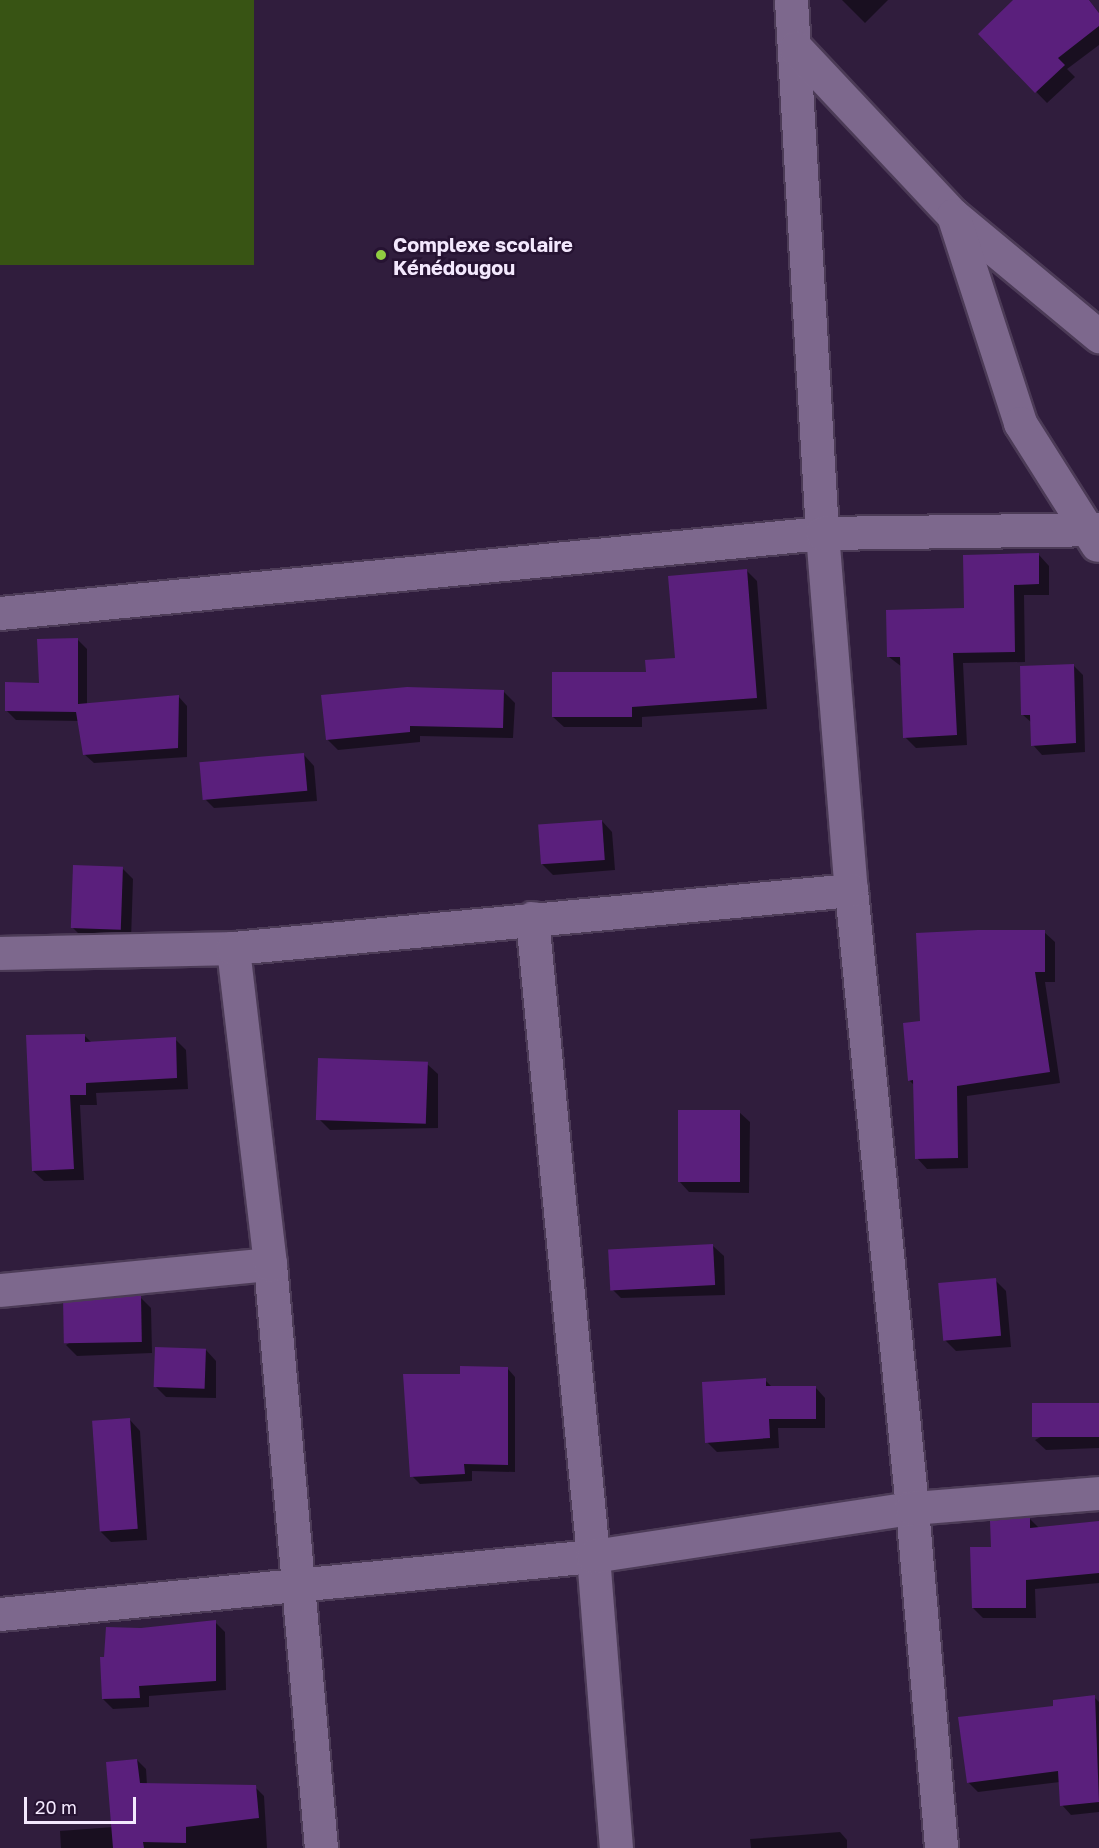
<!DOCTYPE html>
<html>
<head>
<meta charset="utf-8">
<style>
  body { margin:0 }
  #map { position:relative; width:1099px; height:1848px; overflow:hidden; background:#301d3d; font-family:"Golos Text",sans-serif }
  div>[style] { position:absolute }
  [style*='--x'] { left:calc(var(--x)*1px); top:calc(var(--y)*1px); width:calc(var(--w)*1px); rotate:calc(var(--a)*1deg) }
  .green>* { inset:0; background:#385414; transform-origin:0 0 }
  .shadow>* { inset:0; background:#0007 }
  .building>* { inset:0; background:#5a1f7c; transform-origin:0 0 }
  .roads { filter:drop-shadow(2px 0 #4c3b57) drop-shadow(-2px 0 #4c3b57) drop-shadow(0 2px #4c3b57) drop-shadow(0 -2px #4c3b57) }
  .street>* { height:33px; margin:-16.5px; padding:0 16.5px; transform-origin:16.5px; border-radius:16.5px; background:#7d688d }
  .dots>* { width:16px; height:16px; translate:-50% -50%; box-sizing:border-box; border:3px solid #261332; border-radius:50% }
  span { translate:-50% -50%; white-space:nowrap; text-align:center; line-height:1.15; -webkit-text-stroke:5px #261332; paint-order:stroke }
  .poi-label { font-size:20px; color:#f3e8fd; font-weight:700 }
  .left { translate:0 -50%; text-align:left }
  .scale { position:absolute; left:24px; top:1797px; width:112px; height:27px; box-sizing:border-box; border:3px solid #f3e8fd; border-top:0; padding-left:8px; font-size:18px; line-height:21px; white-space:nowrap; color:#f3e8fd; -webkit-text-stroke:4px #261332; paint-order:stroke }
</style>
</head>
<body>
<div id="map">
  <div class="green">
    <i style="left:0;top:0;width:254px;height:265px"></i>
  </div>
  <div class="shadow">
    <i style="clip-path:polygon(842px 0,888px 0,865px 23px)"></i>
    <i style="clip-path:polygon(1017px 0,1089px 0,1099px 13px,1099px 45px,1067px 69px,1075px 77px,1047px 103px,980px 34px)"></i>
    <i style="clip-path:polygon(1039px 555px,1049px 566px,1049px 595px,1024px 595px,1025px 662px,963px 663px,967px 745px,916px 748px,905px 737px,902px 667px,889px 657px,966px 610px)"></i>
    <i style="clip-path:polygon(746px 570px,757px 581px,767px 709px,642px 717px,642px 727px,564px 727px,553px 717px,677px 659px)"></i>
    <i style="clip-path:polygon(78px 640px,87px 649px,87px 705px,178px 696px,187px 706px,187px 757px,94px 763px,84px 754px,79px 721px,16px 720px,6px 710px,40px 684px)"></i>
    <i style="clip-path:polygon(1074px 666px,1083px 675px,1085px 752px,1042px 755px,1033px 745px,1032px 723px,1023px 715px)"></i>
    <i style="clip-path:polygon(504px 692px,515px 703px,513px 738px,420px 736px,420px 742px,338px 750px,327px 739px)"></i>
    <i style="clip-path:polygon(304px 755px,314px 766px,317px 801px,214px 808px,203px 797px)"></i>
    <i style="clip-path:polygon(602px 821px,612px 832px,615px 870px,553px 875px,542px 864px)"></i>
    <i style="clip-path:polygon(123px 869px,133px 879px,131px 940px,83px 938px,73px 928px)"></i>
    <i style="clip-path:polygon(1044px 932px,1055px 942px,1055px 982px,1045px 982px,1060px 1083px,967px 1096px,968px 1168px,927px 1169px,917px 1158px,915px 1086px,909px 1080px)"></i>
    <i style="clip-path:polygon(85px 1036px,92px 1043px,175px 1039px,186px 1050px,188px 1089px,96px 1093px,97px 1105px,80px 1105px,84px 1180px,44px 1181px,33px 1171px)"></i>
    <i style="clip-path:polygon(427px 1064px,438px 1074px,438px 1128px,330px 1130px,319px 1119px)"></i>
    <i style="clip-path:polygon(739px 1112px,750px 1122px,749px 1193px,689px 1192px,679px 1181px)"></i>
    <i style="clip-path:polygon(713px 1246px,724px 1256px,725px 1295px,621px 1298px,610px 1287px)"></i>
    <i style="clip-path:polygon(995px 1280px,1006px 1291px,1011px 1347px,956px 1351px,945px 1340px)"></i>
    <i style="clip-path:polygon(140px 1297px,151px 1308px,152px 1353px,77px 1356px,66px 1345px)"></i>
    <i style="clip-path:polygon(206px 1350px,216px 1361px,216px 1398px,166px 1397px,155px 1386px)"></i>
    <i style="clip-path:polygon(508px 1369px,515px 1377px,515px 1472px,472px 1471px,472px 1481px,420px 1484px,412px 1476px,462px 1375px)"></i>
    <i style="clip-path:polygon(765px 1380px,773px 1388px,816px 1388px,825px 1398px,825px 1428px,778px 1428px,779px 1448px,717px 1452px,707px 1442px)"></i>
    <i style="clip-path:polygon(1099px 1405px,1099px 1448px,1046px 1450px,1035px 1440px)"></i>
    <i style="clip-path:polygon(130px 1420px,140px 1431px,147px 1540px,111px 1542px,100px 1531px)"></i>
    <i style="clip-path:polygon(1030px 1519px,1039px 1528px,1099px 1523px,1099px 1583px,1035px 1589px,1036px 1618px,983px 1618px,973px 1608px,993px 1548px)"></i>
    <i style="clip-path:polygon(215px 1622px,225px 1632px,226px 1690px,149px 1696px,149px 1707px,113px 1709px,103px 1699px,105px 1658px,141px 1630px)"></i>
    <i style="clip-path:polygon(1094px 1697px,1099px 1702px,1099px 1812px,1071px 1815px,1062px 1805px,1060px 1782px,978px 1792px,968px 1782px,1055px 1707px)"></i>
    <i style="clip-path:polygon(137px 1760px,146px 1769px,147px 1785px,255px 1787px,264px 1796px,267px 1848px,61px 1848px,60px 1831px,113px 1827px)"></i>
    <i style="clip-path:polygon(840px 1832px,847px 1840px,847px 1848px,751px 1848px,750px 1839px)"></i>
  </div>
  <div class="building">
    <i style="clip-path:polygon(1013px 0,1089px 0,1099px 13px,1099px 26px,1058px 58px,1065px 65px,1035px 93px,978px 34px)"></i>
    <i style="clip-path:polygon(1039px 553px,1039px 584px,1014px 585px,1015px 652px,953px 653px,957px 735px,903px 738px,900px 657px,887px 657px,886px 610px,964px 608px,963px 555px)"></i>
    <i style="clip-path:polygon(747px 569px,757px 698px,632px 707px,632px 717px,552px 717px,552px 672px,646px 672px,645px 660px,675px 658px,668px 576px)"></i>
    <i style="clip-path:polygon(78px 638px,78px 704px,179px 695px,178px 748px,83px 755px,76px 712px,5px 711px,5px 682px,39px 683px,37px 639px)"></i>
    <i style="clip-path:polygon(1074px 664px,1076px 743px,1031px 746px,1030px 715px,1021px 715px,1020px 666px)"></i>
    <i style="clip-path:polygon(407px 687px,504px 690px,503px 728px,410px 726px,410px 732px,326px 740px,321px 695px)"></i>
    <i style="left:304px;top:753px;width:38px;height:105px;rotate:85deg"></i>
    <i style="left:602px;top:820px;width:40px;height:64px;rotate:86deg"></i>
    <i style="left:73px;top:865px;width:50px;height:63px;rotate:2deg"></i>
    <i style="clip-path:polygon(978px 930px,1045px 930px,1045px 972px,1035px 972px,1050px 1072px,957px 1086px,958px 1158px,915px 1159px,913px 1080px,908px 1081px,903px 1023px,920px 1021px,916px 933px)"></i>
    <i style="clip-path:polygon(85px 1034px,85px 1042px,176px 1037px,177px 1078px,86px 1083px,86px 1095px,70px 1095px,74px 1169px,32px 1171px,26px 1035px)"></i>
    <i style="left:318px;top:1058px;width:110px;height:62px;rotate:2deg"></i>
    <i style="left:678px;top:1110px;width:62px;height:72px"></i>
    <i style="left:713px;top:1244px;width:41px;height:105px;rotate:87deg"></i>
    <i style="left:996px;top:1278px;width:58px;height:58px;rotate:85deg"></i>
    <i style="left:141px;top:1295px;width:47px;height:78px;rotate:89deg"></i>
    <i style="left:155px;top:1347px;width:51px;height:40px;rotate:2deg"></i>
    <i style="clip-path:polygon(460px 1366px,508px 1367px,508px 1465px,464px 1464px,465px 1474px,410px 1477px,403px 1374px,460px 1374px)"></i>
    <i style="clip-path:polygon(766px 1378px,766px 1386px,816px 1386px,816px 1419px,769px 1419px,770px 1438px,705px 1443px,702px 1382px)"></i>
    <i style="left:1099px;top:1403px;width:34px;height:67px;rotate:90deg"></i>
    <i style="left:130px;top:1418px;width:111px;height:38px;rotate:86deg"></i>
    <i style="clip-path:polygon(1030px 1517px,1030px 1528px,1099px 1521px,1099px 1573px,1026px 1580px,1026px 1608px,972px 1608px,970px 1547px,991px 1547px,990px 1521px)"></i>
    <i style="clip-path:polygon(216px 1620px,216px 1681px,139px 1686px,140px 1698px,102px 1699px,100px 1657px,104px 1657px,106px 1627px,141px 1628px)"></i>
    <i style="clip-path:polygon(1095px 1695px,1099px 1802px,1060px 1806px,1058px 1771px,967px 1783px,958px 1717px,1053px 1706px,1053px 1700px)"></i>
    <i style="clip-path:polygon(137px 1759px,140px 1783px,256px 1785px,259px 1818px,186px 1827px,186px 1843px,143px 1842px,144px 1848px,113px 1848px,106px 1762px)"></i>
  </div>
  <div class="roads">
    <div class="street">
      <i style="--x:791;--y:0;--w:534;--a:86.67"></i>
      <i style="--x:822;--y:533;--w:358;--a:85.4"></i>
      <i style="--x:851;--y:890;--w:621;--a:84.36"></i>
      <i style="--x:912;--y:1508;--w:341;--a:85.1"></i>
      <i style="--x:796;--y:48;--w:229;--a:46.8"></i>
      <i style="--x:953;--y:215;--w:190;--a:39.7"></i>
      <i style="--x:953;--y:215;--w:219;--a:72.1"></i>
      <i style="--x:1020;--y:423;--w:144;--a:57.7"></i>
      <i style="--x:0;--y:613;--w:826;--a:-5.56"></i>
      <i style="--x:822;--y:533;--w:277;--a:-0.8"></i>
      <i style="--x:532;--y:918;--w:641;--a:84.54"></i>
      <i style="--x:593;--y:1556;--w:293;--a:85.5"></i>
      <i style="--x:0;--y:953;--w:233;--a:-1.2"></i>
      <i style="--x:0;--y:1290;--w:271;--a:-5.5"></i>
      <i style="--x:0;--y:1614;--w:596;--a:-5.59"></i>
      <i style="--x:593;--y:1556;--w:323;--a:-8.6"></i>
      <i style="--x:912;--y:1508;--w:188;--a:-4.6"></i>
      <i style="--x:321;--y:1848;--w:586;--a:-94.99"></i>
      <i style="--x:270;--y:1264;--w:318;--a:-96.7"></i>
      <i style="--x:233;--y:948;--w:621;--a:-5.36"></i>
    </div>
  </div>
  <div class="dots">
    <i style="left:381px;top:255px;background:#90cd41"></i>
  </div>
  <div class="poi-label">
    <span class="left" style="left:393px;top:256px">Complexe scolaire<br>Kénédougou</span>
  </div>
  <div class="scale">20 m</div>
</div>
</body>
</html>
